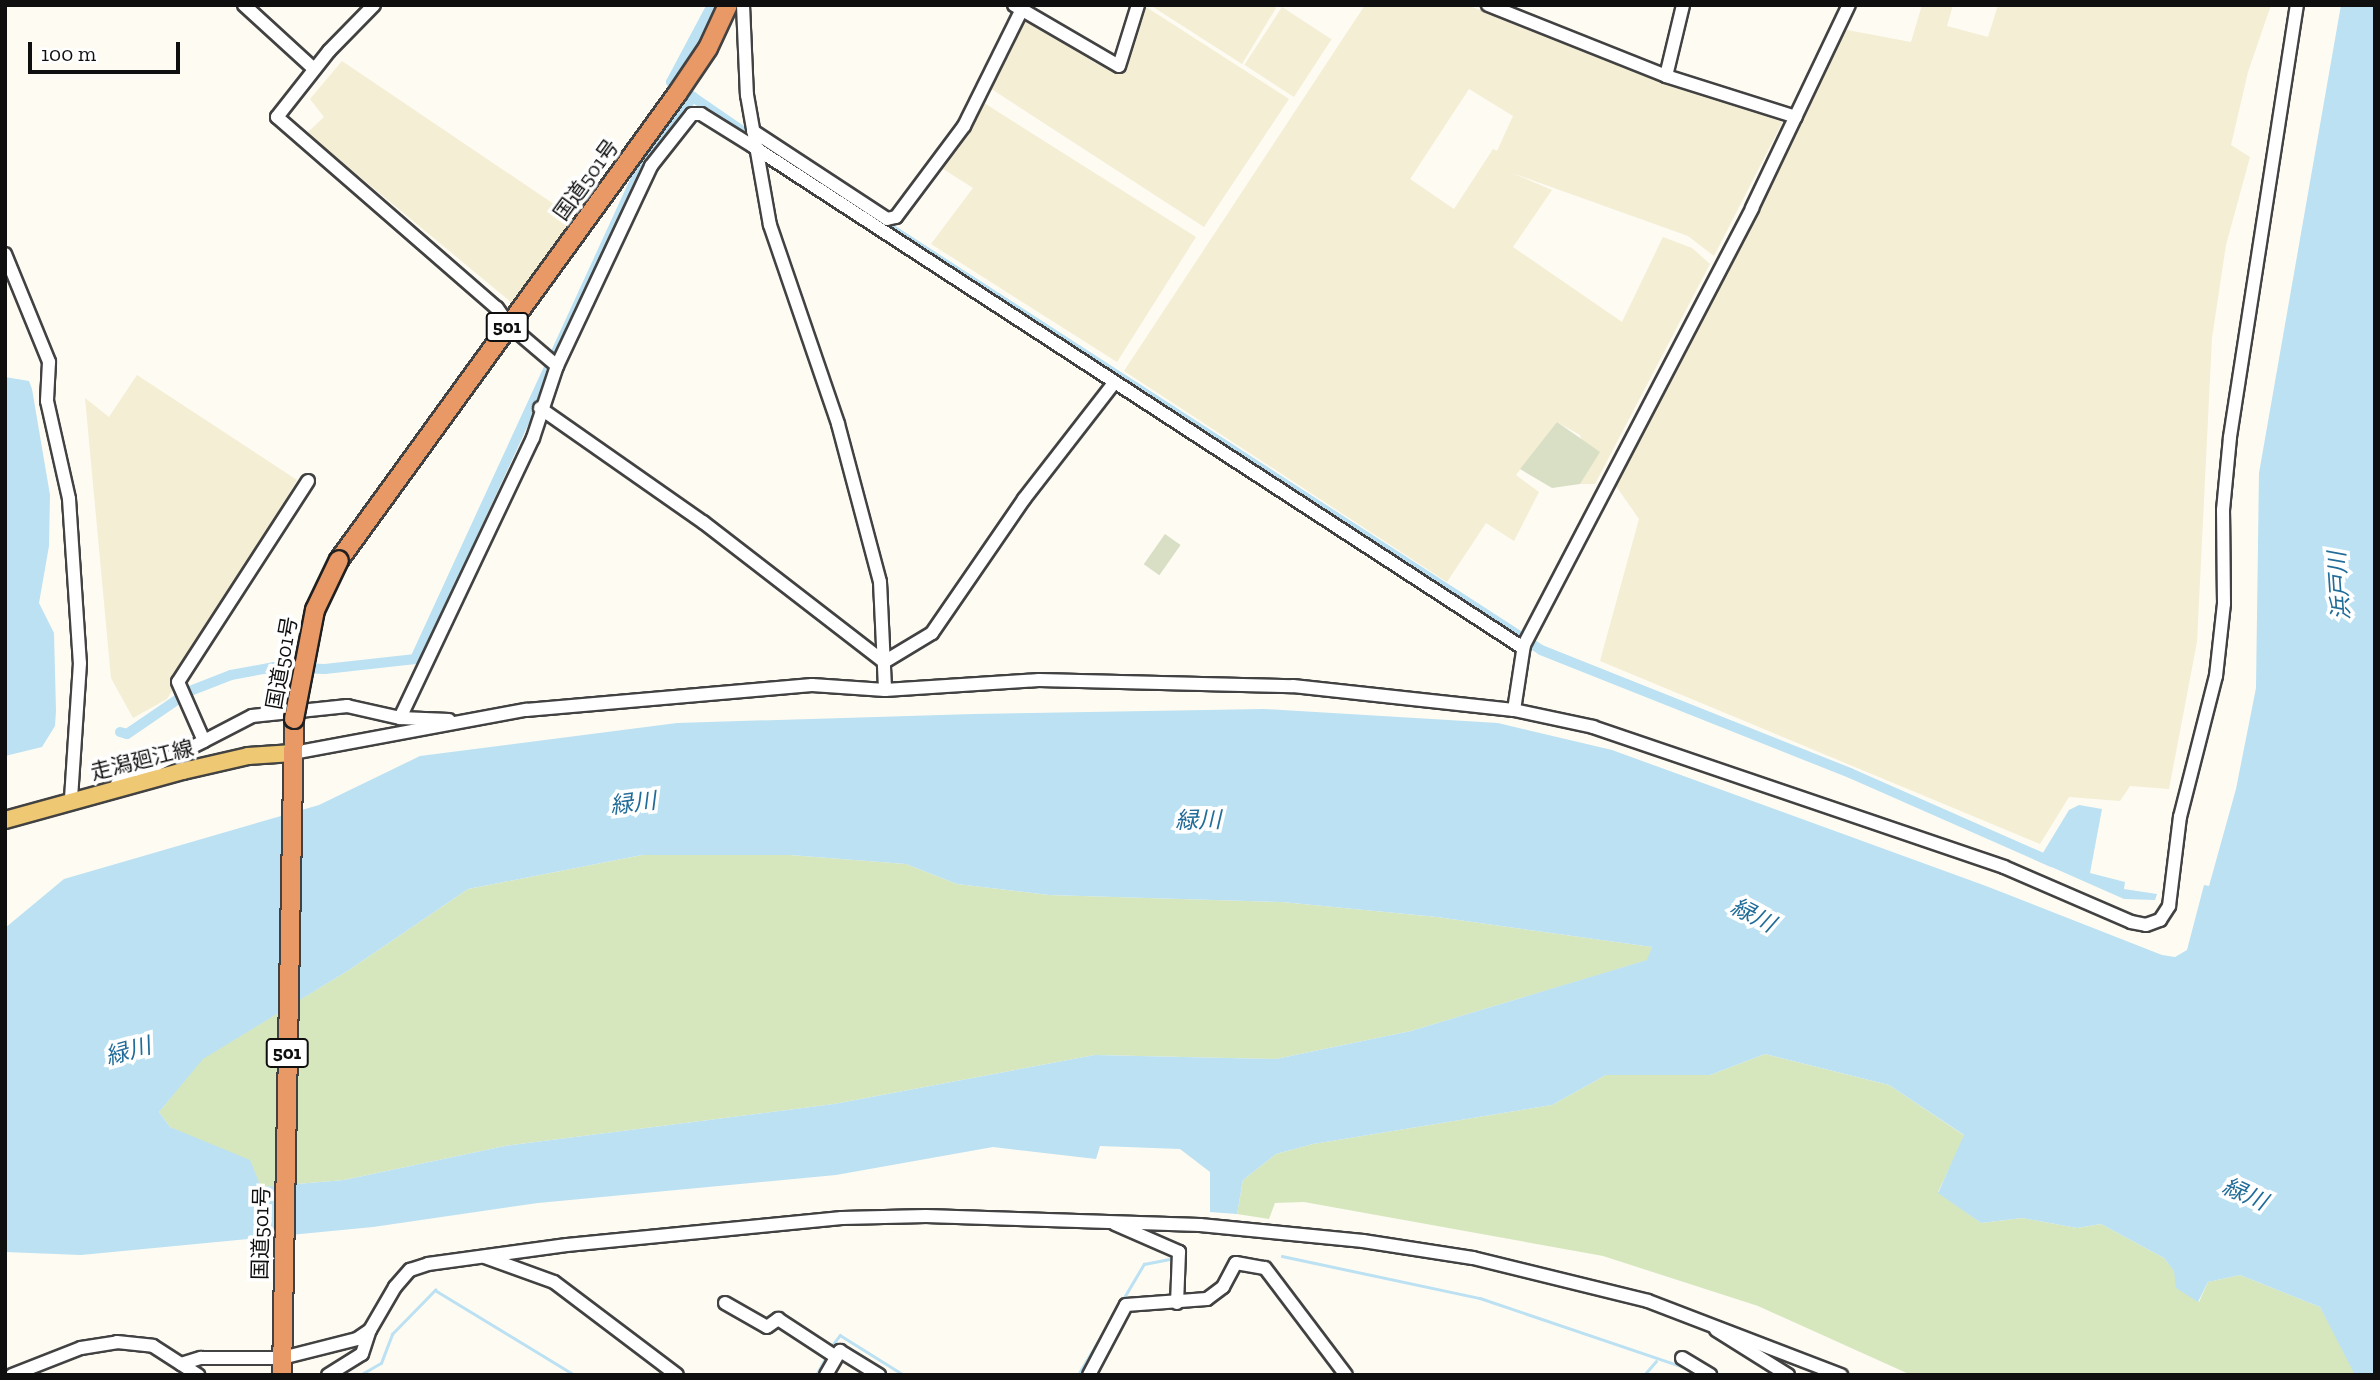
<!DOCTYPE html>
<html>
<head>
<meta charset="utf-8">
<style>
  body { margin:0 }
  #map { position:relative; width:2380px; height:1380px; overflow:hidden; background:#fefbf3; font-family:"Zilla Slab","Noto Sans JP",serif }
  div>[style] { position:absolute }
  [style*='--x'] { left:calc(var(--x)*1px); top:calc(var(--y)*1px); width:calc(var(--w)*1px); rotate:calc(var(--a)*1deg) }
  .farmland>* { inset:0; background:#f3eed4; transform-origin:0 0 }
  .green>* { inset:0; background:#d6e7be }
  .cemetery>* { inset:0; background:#d8dfc4; transform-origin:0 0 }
  .water>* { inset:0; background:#bbe1f2 }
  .stream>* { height:2.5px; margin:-1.25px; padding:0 1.25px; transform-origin:1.25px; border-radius:1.25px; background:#bbe1f2 }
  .canal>* { height:10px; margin:-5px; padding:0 5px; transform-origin:5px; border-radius:5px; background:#bbe1f2 }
  .roads { filter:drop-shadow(2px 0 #424242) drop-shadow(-2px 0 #424242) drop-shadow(0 2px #424242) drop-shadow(0 -2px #424242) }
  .minor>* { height:12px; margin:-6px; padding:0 6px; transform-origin:6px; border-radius:6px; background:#fff }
  .major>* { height:16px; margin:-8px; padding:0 8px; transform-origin:8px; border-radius:8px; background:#eec873 }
  .highway>* { height:18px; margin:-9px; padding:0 9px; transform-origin:9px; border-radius:9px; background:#e99966 }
  .bridges { filter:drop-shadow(2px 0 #202020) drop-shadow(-2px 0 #202020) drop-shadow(0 2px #202020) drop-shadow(0 -2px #202020) }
  .highway-bridge>* { height:18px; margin:-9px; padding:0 9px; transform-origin:9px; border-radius:9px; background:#e99966 }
  span { translate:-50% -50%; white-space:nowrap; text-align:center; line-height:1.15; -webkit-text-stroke:7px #fff; paint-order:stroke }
  .shield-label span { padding:2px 5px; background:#fff; border:2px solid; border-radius:5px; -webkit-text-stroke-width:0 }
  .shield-label { font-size:19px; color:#0f0f0f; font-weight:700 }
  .street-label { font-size:21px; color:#0f0f0f }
  .water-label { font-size:23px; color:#216c98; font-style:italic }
  .frame { position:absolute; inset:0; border:7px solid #0f0f0f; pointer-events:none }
  .scale { position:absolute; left:28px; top:42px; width:152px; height:32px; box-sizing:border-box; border:4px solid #0f0f0f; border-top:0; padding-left:9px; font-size:21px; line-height:24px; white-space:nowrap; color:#0f0f0f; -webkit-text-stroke:5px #fff; paint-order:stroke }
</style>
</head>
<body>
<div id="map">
  <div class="farmland">
    <i style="clip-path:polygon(1143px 5px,1289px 99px,1204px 227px,990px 88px,1023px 17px,1095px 63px,1123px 71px)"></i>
    <i style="clip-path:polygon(1150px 5px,1272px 5px,1276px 8px,1242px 64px)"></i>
    <i style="clip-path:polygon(evenodd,1365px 5px,1467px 5px,1659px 81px,1778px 118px,1782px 123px,1714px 256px,1688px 236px,1512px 173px,1552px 190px,1513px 247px,1622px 322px,1663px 237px,1692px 248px,1710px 264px,1595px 484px,1580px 484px,1590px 467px,1580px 435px,1557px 422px,1516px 475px,1539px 492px,1514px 541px,1486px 523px,1447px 582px,1124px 371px,1365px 5px,1469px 89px,1513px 116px,1497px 151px,1493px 149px,1454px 209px,1410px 179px,1469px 89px)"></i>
    <i style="clip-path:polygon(1922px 5px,1953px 5px,1947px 26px,1988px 37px,1998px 5px,2271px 5px,2248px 72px,2231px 145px,2250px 157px,2226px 245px,2212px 338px,2197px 642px,2169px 789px,2130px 786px,2120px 801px,2069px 797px,2040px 844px,1600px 661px,1639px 519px,1616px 486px,1842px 29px,1911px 42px)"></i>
    <i style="left:1282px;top:7px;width:59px;height:69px;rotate:33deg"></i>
    <i style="clip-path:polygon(342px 61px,573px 217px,512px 303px,307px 133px,324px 117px,310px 99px)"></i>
    <i style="clip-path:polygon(981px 101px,1196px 237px,1117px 362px,931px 244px,973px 188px,940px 167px,962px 139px)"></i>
    <i style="clip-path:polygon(137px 375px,297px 480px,167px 699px,133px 718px,111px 678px,85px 398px,109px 417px)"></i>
  </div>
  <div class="green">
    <i style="clip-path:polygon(642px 855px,790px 855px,906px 864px,957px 884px,1049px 895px,1282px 902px,1437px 917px,1652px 947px,1648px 960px,1411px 1031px,1276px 1059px,1095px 1055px,834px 1104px,505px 1146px,344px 1180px,261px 1187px,196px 1140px,170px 1127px,159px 1112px,202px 1059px,349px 970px,468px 889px)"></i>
    <i style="clip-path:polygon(1765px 1054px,1889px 1085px,1965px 1136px,1938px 1192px,1981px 1223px,2022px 1218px,2077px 1228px,2101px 1224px,2164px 1258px,2199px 1302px,2208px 1282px,2240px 1275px,2320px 1307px,2353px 1367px,2363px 1375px,1911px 1375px,1758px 1306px,1603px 1256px,1304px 1202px,1275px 1203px,1269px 1219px,1237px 1214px,1243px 1180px,1276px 1154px,1313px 1144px,1552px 1105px,1606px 1075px,1710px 1075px)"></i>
  </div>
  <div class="cemetery">
    <i style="clip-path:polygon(1557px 422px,1600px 452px,1580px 484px,1552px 488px,1520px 469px)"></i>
    <i style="left:1165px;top:534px;width:19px;height:37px;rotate:35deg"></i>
  </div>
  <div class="water">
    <i style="clip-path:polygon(evenodd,2341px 5px,2375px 5px,2375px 1375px,2355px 1375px,2320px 1307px,2240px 1275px,2208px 1282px,2198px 1302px,2176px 1288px,2174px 1271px,2164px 1258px,2101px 1224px,2077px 1228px,2022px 1218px,1981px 1223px,1938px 1193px,1964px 1135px,1889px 1085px,1765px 1054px,1710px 1075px,1606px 1075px,1552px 1105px,1313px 1144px,1276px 1154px,1243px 1180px,1237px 1214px,1210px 1212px,1210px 1172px,1180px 1149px,1100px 1146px,1096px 1159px,993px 1147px,836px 1175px,538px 1203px,373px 1227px,81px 1255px,5px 1252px,5px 928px,64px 879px,319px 805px,420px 756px,677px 723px,974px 714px,1264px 709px,1498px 723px,1612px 750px,1986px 886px,2162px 955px,2175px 957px,2187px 950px,2204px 885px,2209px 886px,2236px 789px,2256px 688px,2259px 473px,2341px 5px,642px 855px,790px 855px,906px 864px,957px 884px,1049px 895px,1282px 902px,1437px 917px,1652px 947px,1647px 960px,1411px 1031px,1276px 1059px,1095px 1055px,834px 1104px,505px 1146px,344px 1180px,261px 1187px,250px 1160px,170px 1127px,159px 1112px,203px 1059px,349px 970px,468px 889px,642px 855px)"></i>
    <i style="clip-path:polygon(5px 377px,29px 381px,32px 389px,50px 495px,49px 546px,39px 603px,54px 633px,56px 711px,55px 726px,42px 747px,5px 756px)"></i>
    <i style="clip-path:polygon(2079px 805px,2102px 809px,2090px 873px,2125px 882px,2124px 889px,2157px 894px,2155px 900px,2124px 899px,2038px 861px,2069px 810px)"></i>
  </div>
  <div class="stream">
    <i style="--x:1282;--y:1256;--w:202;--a:12"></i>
    <i style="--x:1480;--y:1298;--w:222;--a:18.7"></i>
    <i style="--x:833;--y:1344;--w:11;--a:-52"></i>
    <i style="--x:840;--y:1335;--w:75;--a:32"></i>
    <i style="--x:360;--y:1375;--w:24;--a:-30"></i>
    <i style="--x:381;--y:1363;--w:31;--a:-69"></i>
    <i style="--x:392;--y:1334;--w:62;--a:-45.7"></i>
    <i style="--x:435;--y:1290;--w:164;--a:31.3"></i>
    <i style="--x:816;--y:1375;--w:21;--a:-61"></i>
    <i style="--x:1078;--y:1375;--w:129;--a:-59.3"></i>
    <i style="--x:1144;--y:1264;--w:31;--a:-11"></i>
    <i style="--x:1644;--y:1375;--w:18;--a:-49"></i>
  </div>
  <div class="canal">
    <i style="--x:712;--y:5;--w:87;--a:118"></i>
    <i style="--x:671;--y:82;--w:85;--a:34.4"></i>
    <i style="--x:809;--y:176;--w:872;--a:32.92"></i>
    <i style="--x:1541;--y:650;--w:333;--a:21.7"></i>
    <i style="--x:1850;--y:773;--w:221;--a:23.8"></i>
    <i style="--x:120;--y:732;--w:7;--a:16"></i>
    <i style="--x:127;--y:734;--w:76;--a:-34.3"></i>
    <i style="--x:190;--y:691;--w:44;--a:-21.3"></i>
    <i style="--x:231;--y:675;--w:44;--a:-10.5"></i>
    <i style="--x:274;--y:667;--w:51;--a:2.2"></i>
    <i style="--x:325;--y:669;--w:91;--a:-6.3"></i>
    <i style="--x:415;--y:659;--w:548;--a:-65.31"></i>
    <i style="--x:644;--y:161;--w:81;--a:-52.6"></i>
  </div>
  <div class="roads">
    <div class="minor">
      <i style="--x:244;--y:5;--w:95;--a:42.4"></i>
      <i style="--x:374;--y:5;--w:64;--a:134.4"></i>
      <i style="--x:329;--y:51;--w:84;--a:128.2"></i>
      <i style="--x:277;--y:117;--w:291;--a:41"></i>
      <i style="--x:497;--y:308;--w:21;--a:55"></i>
      <i style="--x:509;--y:325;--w:63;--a:40.5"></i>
      <i style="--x:743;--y:5;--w:90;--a:87.5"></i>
      <i style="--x:747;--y:95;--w:132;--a:80"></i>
      <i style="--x:770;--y:225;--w:210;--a:71.1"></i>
      <i style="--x:838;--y:424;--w:163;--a:75.1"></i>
      <i style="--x:880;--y:582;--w:108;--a:87.3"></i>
      <i style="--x:1014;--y:5;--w:121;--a:30.2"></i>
      <i style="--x:1119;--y:66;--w:64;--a:-72.7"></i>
      <i style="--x:1488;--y:5;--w:192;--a:21.7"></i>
      <i style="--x:1666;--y:76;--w:136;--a:17.5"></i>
      <i style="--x:1666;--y:76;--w:73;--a:-76.5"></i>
      <i style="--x:753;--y:131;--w:160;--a:33.3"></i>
      <i style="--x:887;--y:219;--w:9;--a:-13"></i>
      <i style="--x:896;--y:217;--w:114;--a:-53.2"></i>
      <i style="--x:964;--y:126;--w:128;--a:-63.6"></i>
      <i style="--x:5;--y:254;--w:117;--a:67.8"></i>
      <i style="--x:49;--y:362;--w:39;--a:93"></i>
      <i style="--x:47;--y:401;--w:100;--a:77.3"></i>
      <i style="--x:69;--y:499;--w:164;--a:86.2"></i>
      <i style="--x:80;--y:663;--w:136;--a:93.8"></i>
      <i style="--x:540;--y:408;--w:199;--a:35"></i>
      <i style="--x:703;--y:522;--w:229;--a:37.7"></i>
      <i style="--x:308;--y:481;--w:239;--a:122.9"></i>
      <i style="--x:178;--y:682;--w:64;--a:66.2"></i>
      <i style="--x:204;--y:741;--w:54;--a:-27.5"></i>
      <i style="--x:252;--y:716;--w:96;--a:-6"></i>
      <i style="--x:347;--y:706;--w:54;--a:12.8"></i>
      <i style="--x:400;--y:718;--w:49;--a:2.3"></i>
      <i style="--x:884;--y:662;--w:56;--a:-31.1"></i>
      <i style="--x:932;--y:633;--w:163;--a:-55.5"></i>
      <i style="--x:1024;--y:499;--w:147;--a:-52.2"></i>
      <i style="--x:1514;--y:710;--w:66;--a:-81.3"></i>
      <i style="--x:1524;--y:645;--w:493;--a:-62.4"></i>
      <i style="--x:1752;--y:208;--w:225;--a:-64.5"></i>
      <i style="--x:400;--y:718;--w:310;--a:-64.6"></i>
      <i style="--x:533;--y:438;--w:76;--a:-71.6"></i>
      <i style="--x:557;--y:366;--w:221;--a:-64.8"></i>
      <i style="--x:651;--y:166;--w:66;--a:-51.7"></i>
      <i style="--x:692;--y:114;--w:9;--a:0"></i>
      <i style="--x:701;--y:114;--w:62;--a:31.9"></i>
      <i style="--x:754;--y:147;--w:918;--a:33.08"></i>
      <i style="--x:293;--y:753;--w:237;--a:-10.5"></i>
      <i style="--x:526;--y:710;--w:287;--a:-5"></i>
      <i style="--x:812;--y:685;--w:73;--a:3.9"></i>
      <i style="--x:885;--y:690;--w:154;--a:-3.7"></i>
      <i style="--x:1039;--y:680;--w:254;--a:1.4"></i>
      <i style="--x:1293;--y:686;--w:222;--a:6.2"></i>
      <i style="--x:1514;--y:710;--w:81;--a:12.1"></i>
      <i style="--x:1593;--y:727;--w:434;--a:18.8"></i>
      <i style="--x:2004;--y:867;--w:138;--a:23.4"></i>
      <i style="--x:2131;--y:922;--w:15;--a:11"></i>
      <i style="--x:2146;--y:925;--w:15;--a:-20"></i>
      <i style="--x:2160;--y:920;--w:17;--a:-57"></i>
      <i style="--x:2169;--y:906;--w:90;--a:-83"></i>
      <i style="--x:2180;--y:817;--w:146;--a:-75.7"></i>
      <i style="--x:2216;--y:676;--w:72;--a:-83.7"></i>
      <i style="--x:2224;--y:604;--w:94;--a:-90.6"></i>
      <i style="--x:2223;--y:510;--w:73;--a:-84.5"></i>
      <i style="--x:2230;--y:437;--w:437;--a:-81.2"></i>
      <i style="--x:117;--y:784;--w:97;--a:-26.3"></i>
      <i style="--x:1115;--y:1224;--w:70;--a:23.6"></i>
      <i style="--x:1179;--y:1252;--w:51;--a:92.2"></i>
      <i style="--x:485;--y:1257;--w:73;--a:19.9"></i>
      <i style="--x:554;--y:1282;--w:154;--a:37.1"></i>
      <i style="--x:725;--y:1303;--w:48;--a:29.7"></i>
      <i style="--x:767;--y:1327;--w:14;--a:-36"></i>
      <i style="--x:778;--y:1319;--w:69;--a:33.2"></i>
      <i style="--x:1716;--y:1330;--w:85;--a:32"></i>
      <i style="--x:1682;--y:1358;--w:33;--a:31"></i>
      <i style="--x:181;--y:1364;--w:21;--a:-17"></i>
      <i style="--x:201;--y:1358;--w:81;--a:0"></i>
      <i style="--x:282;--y:1358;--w:77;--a:-14.2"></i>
      <i style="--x:357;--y:1339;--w:16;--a:-35"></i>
      <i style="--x:12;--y:1375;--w:74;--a:-21.4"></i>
      <i style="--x:81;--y:1348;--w:36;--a:-9"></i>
      <i style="--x:117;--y:1342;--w:36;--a:6"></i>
      <i style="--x:153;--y:1346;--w:54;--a:32.8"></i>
      <i style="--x:328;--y:1375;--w:40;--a:-32"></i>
      <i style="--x:362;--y:1354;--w:25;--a:-72"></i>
      <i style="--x:370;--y:1330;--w:50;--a:-59.8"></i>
      <i style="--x:395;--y:1287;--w:23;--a:-49"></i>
      <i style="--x:410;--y:1270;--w:19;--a:-18"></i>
      <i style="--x:428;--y:1264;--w:140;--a:-7.8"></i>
      <i style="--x:567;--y:1245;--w:276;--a:-5.6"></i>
      <i style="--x:842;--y:1218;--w:84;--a:-1.4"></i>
      <i style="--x:926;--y:1216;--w:274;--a:1.9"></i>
      <i style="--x:1200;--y:1225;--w:164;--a:5.6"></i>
      <i style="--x:1363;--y:1241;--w:111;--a:8.8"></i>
      <i style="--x:1473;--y:1258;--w:180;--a:13.8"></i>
      <i style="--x:1648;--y:1301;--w:207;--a:21"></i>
      <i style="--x:826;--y:1375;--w:28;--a:-60"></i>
      <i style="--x:840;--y:1351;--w:46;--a:31.6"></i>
      <i style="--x:1089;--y:1375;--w:79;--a:-62.1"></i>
      <i style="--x:1126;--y:1305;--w:81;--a:-4.2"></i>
      <i style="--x:1207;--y:1299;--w:20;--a:-37"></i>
      <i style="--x:1223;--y:1287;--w:27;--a:-62"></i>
      <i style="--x:1236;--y:1263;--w:29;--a:10"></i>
      <i style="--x:1265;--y:1268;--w:134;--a:52.9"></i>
    </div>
    <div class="major">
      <i style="--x:5;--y:820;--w:185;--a:-15.4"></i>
      <i style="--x:183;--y:771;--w:67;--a:-13"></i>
      <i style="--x:248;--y:756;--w:45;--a:-3.8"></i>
    </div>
    <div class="highway">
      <i style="--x:339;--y:560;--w:576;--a:-54.05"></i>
      <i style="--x:677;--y:94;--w:55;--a:-56"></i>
      <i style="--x:708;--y:48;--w:47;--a:-65.1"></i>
      <i style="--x:282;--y:1375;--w:656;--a:-88.95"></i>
    </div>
  </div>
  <div class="bridges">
    <div class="highway-bridge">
      <i style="--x:294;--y:719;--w:111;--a:-79.1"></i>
      <i style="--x:315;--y:610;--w:55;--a:-64.4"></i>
    </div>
  </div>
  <div class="shield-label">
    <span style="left:507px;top:327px">501</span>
    <span style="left:287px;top:1053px">501</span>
  </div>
  <div class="street-label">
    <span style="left:586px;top:180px;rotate:-54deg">国道501号</span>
    <span style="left:282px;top:663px;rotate:-80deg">国道501号</span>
    <span style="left:142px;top:760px;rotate:-14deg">走潟廻江線</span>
    <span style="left:261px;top:1233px;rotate:-89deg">国道501号</span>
  </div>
  <div class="water-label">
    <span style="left:2339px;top:586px;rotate:-94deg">浜戸川</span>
    <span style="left:633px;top:803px;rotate:-7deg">緑川</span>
    <span style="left:1198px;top:820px;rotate:-1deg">緑川</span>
    <span style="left:1753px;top:915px;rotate:27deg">緑川</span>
    <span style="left:128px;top:1051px;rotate:-16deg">緑川</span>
    <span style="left:2245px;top:1194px;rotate:24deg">緑川</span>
  </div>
  <div class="frame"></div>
  <div class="scale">100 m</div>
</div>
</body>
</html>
